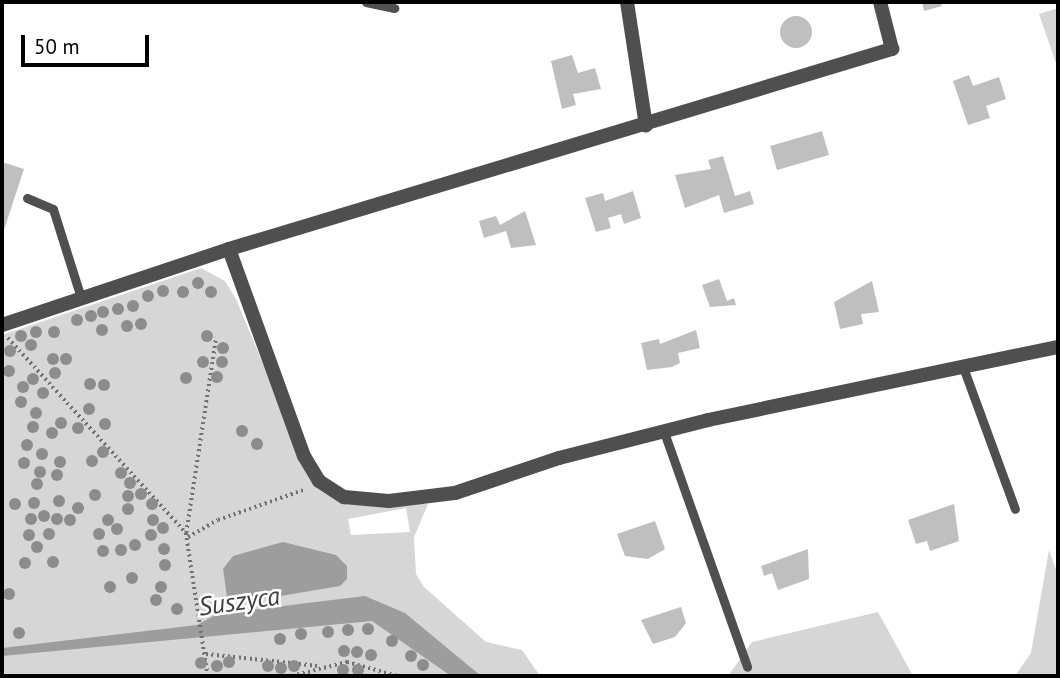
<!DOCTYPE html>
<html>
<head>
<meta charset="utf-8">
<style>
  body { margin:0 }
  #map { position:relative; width:1060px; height:678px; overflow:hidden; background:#fff; font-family:"PT Sans",sans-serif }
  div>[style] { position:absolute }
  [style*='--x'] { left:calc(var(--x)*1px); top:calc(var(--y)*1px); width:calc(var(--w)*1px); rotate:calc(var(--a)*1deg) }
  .green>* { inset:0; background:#d6d6d6 }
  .water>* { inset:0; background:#9d9d9d }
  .building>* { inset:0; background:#bfbfbf; transform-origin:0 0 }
  .round { border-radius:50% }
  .path>* { height:3.5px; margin-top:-1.75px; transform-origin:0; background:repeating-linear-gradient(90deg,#717171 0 2px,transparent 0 5.5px) }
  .lane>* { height:9px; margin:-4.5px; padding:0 4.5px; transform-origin:4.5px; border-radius:4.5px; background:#4f4f4f }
  .street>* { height:14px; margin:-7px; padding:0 7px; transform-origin:7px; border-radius:7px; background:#4f4f4f }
  .trees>* { width:12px; height:12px; margin:-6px; border-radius:50%; background:#8c8c8c }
  span { translate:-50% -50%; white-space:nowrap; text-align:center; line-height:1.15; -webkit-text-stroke:5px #fff; paint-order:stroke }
  .water-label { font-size:26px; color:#3e3e3e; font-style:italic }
  .frame { position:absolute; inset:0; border:4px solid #000; pointer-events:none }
  .scale { position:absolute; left:21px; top:35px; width:128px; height:32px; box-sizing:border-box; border:4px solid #000; border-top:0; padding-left:9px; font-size:21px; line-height:24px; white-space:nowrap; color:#000; -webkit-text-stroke:5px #fff; paint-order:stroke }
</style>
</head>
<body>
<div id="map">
  <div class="green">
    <i style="clip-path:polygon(1058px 8px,1058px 69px,1039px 14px)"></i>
    <i style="clip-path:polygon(evenodd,201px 268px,225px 281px,236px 299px,312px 482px,345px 503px,428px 504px,414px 537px,416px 574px,424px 587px,486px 642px,522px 650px,540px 676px,2px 676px,2px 335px,201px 268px,406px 508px,410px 532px,351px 535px,348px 519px,406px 508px)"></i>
    <i style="clip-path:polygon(1049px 550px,1058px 575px,1058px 676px,1015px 676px,1031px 653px)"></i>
    <i style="clip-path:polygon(878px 612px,913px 676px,728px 676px,752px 642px)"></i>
  </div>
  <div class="water">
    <i style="clip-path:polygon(283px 542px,336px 555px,347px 566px,347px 579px,340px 586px,269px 598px,227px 597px,223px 569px,233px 556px)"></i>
    <i style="clip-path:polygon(365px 596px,405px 613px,481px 676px,451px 676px,372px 621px,2px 656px,2px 648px,197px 625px,217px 614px)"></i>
  </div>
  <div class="building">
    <i style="clip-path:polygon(922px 2px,940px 2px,942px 6px,924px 11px)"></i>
    <i class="round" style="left:780px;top:16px;width:32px;height:32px"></i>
    <i style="clip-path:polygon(572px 55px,578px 73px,595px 68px,601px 89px,573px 94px,576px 105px,562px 109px,551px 61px)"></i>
    <i style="clip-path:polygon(969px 75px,973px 86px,999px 77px,1006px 99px,986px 106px,990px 118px,968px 125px,953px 81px)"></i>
    <i style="left:822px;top:131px;width:25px;height:54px;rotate:74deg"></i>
    <i style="clip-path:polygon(723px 156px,735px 196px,750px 191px,754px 204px,724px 213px,719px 195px,685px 208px,675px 175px,711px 169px,708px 160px)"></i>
    <i style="clip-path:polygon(2px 162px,24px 169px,2px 236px)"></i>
    <i style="clip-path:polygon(633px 191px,641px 218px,624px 224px,621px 214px,608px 218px,611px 228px,596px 232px,585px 198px,603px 193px,605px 201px)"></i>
    <i style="clip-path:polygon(525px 211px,536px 245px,511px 248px,506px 231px,484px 238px,479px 221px,496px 216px,500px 225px)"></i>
    <i style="clip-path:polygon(719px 279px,727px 301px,734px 298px,736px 305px,710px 307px,702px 285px)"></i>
    <i style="clip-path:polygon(872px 281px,879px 312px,861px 314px,863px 324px,840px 329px,834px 302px)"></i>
    <i style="clip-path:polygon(696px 330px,700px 348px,678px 353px,680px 363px,672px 367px,647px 370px,641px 343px,659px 339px,660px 344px)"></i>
    <i style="clip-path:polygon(954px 504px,959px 541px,930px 551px,927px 541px,916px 544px,908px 520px)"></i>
    <i style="clip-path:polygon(655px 521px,665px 549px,648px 559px,625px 556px,617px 534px)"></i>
    <i style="clip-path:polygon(808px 549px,809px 579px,778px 590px,772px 573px,764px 576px,761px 566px)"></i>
    <i style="clip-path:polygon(681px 607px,686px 623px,675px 637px,653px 644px,641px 620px)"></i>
  </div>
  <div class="path">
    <i style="--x:8;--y:338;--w:264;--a:47.6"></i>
    <i style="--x:186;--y:533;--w:145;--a:81.3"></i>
    <i style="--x:186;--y:533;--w:198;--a:-81.3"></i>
    <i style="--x:188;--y:537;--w:34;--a:-30"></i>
    <i style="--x:218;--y:520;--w:93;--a:-19.4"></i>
    <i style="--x:206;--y:654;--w:113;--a:6.1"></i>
    <i style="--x:292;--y:676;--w:57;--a:-14.3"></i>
    <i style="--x:347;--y:662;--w:53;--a:15.4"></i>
  </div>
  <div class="lane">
    <i style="--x:366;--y:2;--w:29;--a:12"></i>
    <i style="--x:27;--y:198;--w:28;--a:23"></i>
    <i style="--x:53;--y:209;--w:93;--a:72.5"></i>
    <i style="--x:963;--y:367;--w:151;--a:69.9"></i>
    <i style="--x:664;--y:432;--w:249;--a:70.5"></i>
  </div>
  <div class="street">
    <i style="--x:627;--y:2;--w:125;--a:81.3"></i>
    <i style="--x:229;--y:249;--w:220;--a:70.1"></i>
    <i style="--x:304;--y:456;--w:29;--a:59"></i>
    <i style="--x:319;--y:481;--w:30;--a:33"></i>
    <i style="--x:344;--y:497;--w:45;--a:5.1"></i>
    <i style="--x:389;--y:501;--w:66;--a:-6.9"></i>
    <i style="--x:455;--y:493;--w:110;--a:-18.6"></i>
    <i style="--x:559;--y:458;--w:154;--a:-14.3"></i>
    <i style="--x:708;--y:420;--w:358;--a:-11.8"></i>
    <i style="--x:2;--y:325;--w:239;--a:-18.5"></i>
    <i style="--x:229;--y:249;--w:693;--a:-16.79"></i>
    <i style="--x:892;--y:49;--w:49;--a:-104.3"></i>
  </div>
  <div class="trees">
    <i style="left:198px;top:283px"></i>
    <i style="left:163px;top:291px"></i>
    <i style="left:183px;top:292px"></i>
    <i style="left:211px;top:292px"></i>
    <i style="left:148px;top:296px"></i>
    <i style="left:133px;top:306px"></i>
    <i style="left:118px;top:309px"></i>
    <i style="left:103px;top:312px"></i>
    <i style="left:91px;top:316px"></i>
    <i style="left:77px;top:320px"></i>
    <i style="left:141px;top:324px"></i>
    <i style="left:127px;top:326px"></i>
    <i style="left:102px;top:330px"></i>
    <i style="left:36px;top:332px"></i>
    <i style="left:54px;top:332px"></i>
    <i style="left:21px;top:336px"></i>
    <i style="left:207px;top:336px"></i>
    <i style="left:31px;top:345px"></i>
    <i style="left:223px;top:348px"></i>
    <i style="left:10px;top:351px"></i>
    <i style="left:53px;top:359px"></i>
    <i style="left:66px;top:359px"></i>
    <i style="left:203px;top:362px"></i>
    <i style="left:222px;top:362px"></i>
    <i style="left:9px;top:371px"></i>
    <i style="left:55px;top:373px"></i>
    <i style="left:217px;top:377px"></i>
    <i style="left:186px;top:378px"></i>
    <i style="left:33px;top:379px"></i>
    <i style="left:90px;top:384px"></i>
    <i style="left:104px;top:385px"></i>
    <i style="left:23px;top:387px"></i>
    <i style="left:43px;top:393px"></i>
    <i style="left:21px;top:402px"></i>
    <i style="left:89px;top:409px"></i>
    <i style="left:36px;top:413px"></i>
    <i style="left:61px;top:423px"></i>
    <i style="left:105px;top:424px"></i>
    <i style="left:33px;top:427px"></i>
    <i style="left:78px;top:428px"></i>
    <i style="left:242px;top:431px"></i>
    <i style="left:52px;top:433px"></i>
    <i style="left:257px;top:444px"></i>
    <i style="left:27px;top:445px"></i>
    <i style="left:103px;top:452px"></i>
    <i style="left:42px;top:454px"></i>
    <i style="left:92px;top:461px"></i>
    <i style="left:60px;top:462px"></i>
    <i style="left:24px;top:463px"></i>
    <i style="left:40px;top:472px"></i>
    <i style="left:121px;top:473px"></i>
    <i style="left:57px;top:475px"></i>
    <i style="left:130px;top:483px"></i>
    <i style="left:37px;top:484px"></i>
    <i style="left:141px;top:494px"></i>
    <i style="left:95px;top:495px"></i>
    <i style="left:128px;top:496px"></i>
    <i style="left:59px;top:501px"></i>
    <i style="left:34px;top:503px"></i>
    <i style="left:15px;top:504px"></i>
    <i style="left:152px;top:504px"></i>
    <i style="left:78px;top:508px"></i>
    <i style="left:128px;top:509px"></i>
    <i style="left:44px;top:516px"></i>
    <i style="left:31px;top:519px"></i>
    <i style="left:57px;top:519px"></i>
    <i style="left:70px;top:520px"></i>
    <i style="left:108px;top:520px"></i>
    <i style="left:153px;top:520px"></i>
    <i style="left:163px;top:528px"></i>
    <i style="left:117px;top:529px"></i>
    <i style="left:49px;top:534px"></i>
    <i style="left:99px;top:534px"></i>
    <i style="left:29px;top:535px"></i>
    <i style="left:151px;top:535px"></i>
    <i style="left:135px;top:545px"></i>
    <i style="left:37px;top:547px"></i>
    <i style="left:164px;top:549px"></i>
    <i style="left:121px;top:550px"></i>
    <i style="left:103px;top:551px"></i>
    <i style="left:53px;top:562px"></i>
    <i style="left:25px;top:563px"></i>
    <i style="left:165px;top:565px"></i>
    <i style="left:132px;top:578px"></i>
    <i style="left:110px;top:587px"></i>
    <i style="left:161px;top:587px"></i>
    <i style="left:9px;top:594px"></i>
    <i style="left:156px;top:600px"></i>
    <i style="left:177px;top:609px"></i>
    <i style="left:368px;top:629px"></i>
    <i style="left:348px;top:630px"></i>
    <i style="left:328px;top:632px"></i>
    <i style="left:19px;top:633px"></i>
    <i style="left:301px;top:634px"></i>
    <i style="left:280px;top:639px"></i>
    <i style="left:392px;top:641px"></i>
    <i style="left:344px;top:651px"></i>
    <i style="left:357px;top:652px"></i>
    <i style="left:371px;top:655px"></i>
    <i style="left:411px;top:656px"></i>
    <i style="left:229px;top:662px"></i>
    <i style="left:201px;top:663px"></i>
    <i style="left:423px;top:665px"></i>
    <i style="left:217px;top:666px"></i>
    <i style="left:268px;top:666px"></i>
    <i style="left:294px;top:666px"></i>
    <i style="left:281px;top:668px"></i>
    <i style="left:343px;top:670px"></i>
    <i style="left:358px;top:670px"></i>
  </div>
  <div class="water-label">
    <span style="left:239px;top:601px;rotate:-8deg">Suszyca</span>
  </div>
  <div class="frame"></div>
  <div class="scale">50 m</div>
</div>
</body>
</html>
